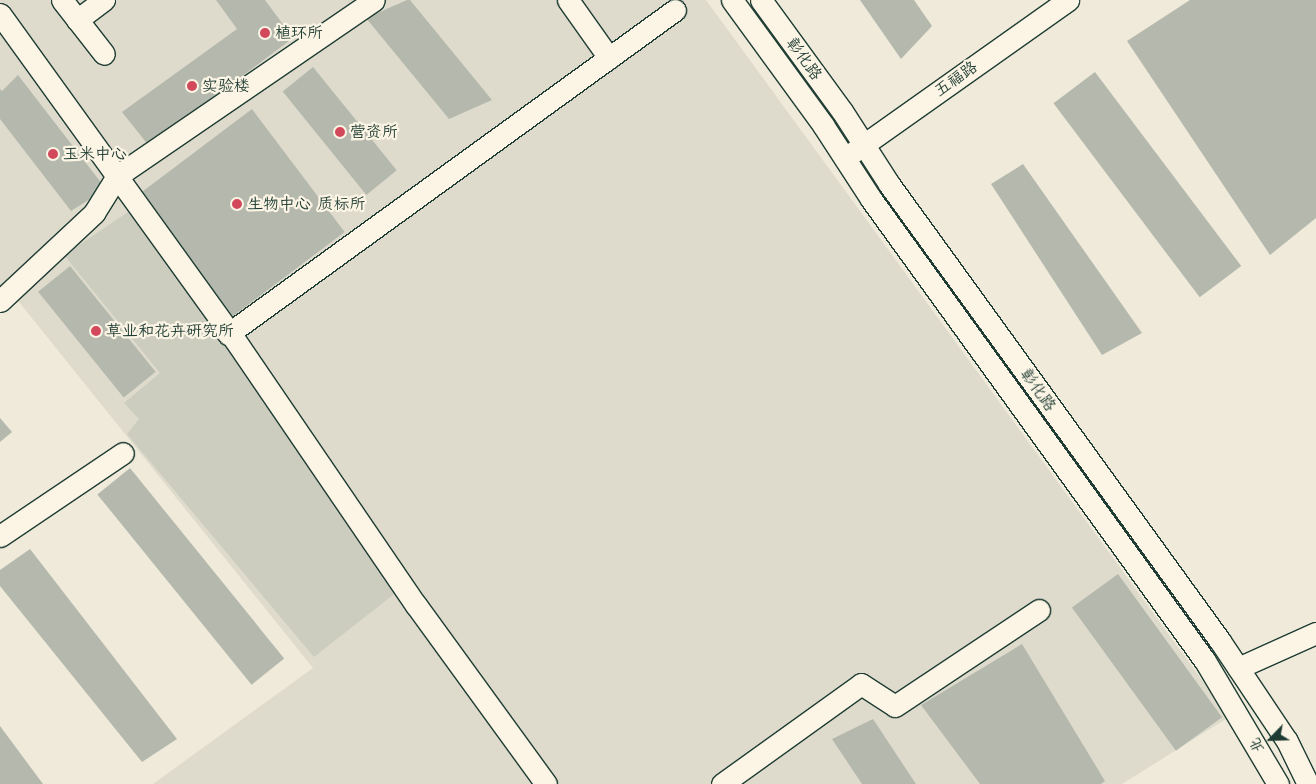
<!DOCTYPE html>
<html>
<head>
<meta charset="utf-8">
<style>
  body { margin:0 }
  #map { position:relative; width:1316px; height:784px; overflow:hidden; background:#efeada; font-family:"Architects Daughter","LXGW WenKai TC",sans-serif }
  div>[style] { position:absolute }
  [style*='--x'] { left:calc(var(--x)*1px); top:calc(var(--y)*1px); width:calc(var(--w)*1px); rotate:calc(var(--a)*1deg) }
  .built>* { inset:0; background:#dedbcc }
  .green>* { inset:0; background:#cccdbf }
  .building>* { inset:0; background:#b5b9ad; transform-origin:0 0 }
  .roads { filter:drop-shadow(1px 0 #1f3d34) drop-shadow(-1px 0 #1f3d34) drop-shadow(0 1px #1f3d34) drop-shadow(0 -1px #1f3d34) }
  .minor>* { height:21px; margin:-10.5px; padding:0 10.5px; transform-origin:10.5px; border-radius:10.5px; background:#fcf5e5 }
  .dots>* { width:14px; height:14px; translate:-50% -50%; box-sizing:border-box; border:2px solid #fcf5e5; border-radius:50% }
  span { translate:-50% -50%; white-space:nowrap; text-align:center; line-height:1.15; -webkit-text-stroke:4.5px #fcf5e5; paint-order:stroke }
  .poi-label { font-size:16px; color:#1f3d34 }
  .left { translate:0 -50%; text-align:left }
  .street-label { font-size:16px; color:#1f3d34 }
  .north { position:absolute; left:1246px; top:714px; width:50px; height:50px; -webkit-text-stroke:4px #fcf5e5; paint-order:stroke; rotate:246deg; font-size:14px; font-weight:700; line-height:20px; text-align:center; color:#1f3d34 }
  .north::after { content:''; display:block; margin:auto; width:18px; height:22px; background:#1f3d34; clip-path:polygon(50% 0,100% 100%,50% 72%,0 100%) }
</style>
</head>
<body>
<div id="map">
  <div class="built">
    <i style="clip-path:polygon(0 0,706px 0,1229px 717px,1122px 784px,153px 784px,313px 668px,11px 292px,0 301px)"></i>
  </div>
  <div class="green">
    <i style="clip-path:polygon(134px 208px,398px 591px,314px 657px,127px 434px,139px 419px,124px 403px,160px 373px,64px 255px)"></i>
  </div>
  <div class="building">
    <i style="clip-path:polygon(216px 0,265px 0,293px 38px,149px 146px,122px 112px,237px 29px)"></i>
    <i style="clip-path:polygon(407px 0,410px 0,492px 100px,449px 119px,366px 18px)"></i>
    <i style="clip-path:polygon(860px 0,914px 0,932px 26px,901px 59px)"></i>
    <i style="clip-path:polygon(1190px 0,1316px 0,1316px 218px,1270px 255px,1127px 41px)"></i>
    <i style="left:313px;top:67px;width:133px;height:39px;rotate:51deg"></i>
    <i style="left:1095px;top:72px;width:243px;height:52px;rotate:53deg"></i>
    <i style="clip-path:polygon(18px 75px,106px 189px,71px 211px,0 119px,0 89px,2px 91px)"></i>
    <i style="left:252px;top:109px;width:154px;height:140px;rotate:53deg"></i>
    <i style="clip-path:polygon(1023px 164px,1142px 333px,1102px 355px,991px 184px)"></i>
    <i style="left:70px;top:266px;width:136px;height:41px;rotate:51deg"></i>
    <i style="clip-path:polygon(0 418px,12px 432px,0 442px)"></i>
    <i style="left:130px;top:468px;width:245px;height:42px;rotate:51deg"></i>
    <i style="clip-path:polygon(30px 549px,177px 739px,142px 762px,0 586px,0 570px)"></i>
    <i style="left:1118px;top:574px;width:177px;height:57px;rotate:54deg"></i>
    <i style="clip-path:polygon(1022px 644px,1105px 781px,1101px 784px,980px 784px,921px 705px)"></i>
    <i style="clip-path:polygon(873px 719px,916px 784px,862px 784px,832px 739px)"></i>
    <i style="clip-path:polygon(0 726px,43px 784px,0 784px)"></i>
  </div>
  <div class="roads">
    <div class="minor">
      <i style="--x:62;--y:0;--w:68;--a:52.1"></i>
      <i style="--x:568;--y:0;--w:71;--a:54.7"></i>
      <i style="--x:732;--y:0;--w:155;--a:53.9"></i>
      <i style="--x:823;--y:125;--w:88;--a:57"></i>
      <i style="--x:871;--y:199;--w:570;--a:54.14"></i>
      <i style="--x:1205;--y:661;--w:143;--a:59.3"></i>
      <i style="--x:761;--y:0;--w:137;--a:53.9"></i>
      <i style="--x:842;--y:111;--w:87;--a:57.2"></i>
      <i style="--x:889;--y:184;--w:564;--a:54.08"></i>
      <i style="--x:1220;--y:641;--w:120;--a:56.2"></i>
      <i style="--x:1287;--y:741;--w:48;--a:64"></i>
      <i style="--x:0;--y:14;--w:402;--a:54.2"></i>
      <i style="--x:235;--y:340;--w:321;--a:55.7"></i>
      <i style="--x:416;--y:605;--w:221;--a:54"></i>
      <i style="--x:77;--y:20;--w:34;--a:-37"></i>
      <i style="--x:852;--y:153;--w:265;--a:-35.3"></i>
      <i style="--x:0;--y:301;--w:129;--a:-43.1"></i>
      <i style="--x:94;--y:213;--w:44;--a:-58.1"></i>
      <i style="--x:117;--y:176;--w:311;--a:-34.4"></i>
      <i style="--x:228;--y:334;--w:552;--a:-35.94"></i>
      <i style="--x:0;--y:536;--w:148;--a:-34"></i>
      <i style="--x:1238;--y:668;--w:85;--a:-24.2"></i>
      <i style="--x:722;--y:784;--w:171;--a:-35.7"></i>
      <i style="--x:861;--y:684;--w:40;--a:32.9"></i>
      <i style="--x:895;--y:706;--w:173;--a:-33.7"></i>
    </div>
  </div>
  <div class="dots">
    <i style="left:265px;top:33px;background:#d1495b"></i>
    <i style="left:192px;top:86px;background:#d1495b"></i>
    <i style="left:340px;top:132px;background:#d1495b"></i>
    <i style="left:53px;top:154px;background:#d1495b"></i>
    <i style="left:237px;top:204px;background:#d1495b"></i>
    <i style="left:96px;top:331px;background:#d1495b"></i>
  </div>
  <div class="poi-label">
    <span class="left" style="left:275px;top:33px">植环所</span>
    <span class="left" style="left:202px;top:86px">实验楼</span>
    <span class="left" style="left:350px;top:132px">营资所</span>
    <span class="left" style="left:63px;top:154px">玉米中心</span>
    <span class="left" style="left:247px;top:204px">生物中心 质标所</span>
    <span class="left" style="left:106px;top:331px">草业和花卉研究所</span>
  </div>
  <div class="street-label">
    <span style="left:804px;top:59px;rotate:54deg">彰化路</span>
    <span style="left:956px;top:79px;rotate:-35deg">五福路</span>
    <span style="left:1038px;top:390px;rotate:54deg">彰化路</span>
  </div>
  <div class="north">北</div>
</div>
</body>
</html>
